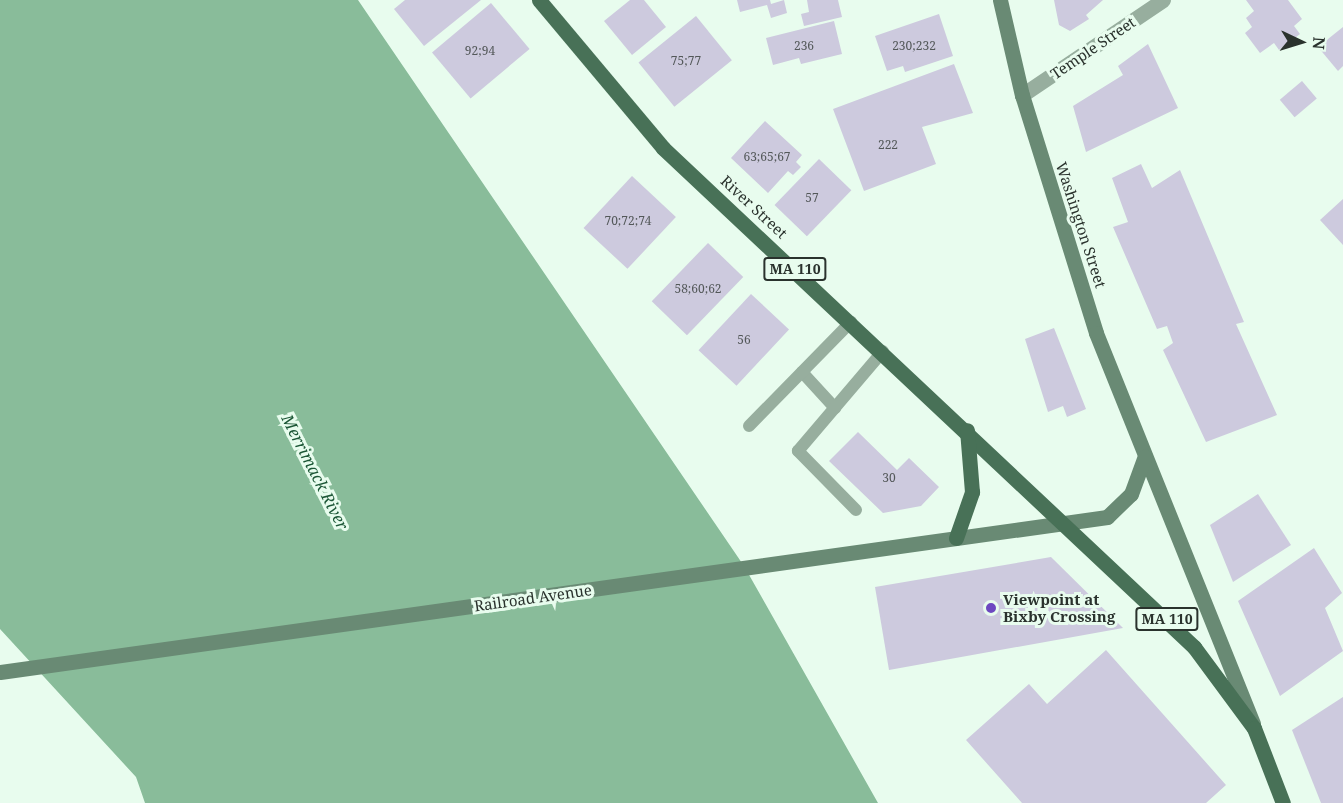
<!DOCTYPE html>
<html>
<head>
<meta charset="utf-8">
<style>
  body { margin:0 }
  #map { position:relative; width:1343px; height:803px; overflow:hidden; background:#e8fcee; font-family:"Noto Serif",serif }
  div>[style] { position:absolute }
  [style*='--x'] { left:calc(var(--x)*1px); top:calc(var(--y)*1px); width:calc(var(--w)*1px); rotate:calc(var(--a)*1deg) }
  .water>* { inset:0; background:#89bc9a }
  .building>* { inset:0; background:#cdcade; transform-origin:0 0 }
  .lane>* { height:12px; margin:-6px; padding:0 6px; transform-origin:6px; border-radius:6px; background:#97ae9e }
  .street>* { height:15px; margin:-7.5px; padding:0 7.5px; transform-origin:7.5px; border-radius:7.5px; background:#97ae9e }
  .secondary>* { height:15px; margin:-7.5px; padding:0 7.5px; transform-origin:7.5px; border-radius:7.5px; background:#698a74 }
  .primary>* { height:15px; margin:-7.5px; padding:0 7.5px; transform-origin:7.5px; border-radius:7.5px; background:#487157 }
  .dots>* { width:16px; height:16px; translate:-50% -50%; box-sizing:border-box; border:3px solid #e8fcee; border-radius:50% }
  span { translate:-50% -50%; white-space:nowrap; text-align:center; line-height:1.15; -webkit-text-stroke:6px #e8fcee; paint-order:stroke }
  .number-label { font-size:12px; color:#535859 }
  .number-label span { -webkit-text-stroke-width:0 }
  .shield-label span { padding:2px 4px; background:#e8fcee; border:2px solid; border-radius:4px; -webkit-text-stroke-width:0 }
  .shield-label { font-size:14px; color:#2a322d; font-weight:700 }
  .street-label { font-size:15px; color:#2a322d }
  .poi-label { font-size:15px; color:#2a322d; font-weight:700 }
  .left { translate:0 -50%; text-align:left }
  .water-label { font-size:16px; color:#1c5736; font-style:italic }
  .north { position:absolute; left:1271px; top:12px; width:60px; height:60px; -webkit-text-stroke:4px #e8fcee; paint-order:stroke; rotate:94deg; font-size:16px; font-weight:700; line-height:24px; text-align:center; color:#2a322d }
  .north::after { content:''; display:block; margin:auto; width:21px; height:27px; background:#2a322d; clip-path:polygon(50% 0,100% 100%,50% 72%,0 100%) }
</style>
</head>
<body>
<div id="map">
  <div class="water">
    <i style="clip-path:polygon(0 0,358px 0,744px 566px,878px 803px,145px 803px,136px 777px,0 629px)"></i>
  </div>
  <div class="building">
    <i style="clip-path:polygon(405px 0,481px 0,424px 46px,394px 9px)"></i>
    <i style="clip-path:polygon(630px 0,644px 0,666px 27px,632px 55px,604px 21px)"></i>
    <i style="clip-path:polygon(737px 0,770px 0,771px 4px,784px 0,787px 13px,771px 18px,767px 5px,740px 12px)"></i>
    <i style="clip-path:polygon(807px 0,838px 0,842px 17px,804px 26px,801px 14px,809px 12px)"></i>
    <i style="clip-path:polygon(1054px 0,1103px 0,1086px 15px,1089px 19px,1070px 31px,1059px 25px)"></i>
    <i style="clip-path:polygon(1246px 0,1288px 0,1302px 19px,1294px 26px,1300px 34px,1279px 50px,1274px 43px,1260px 53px,1245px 33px,1252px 27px,1246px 18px,1254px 11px)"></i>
    <i style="left:491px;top:3px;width:60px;height:77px;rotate:50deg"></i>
    <i style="clip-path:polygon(939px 14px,953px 56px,905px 72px,903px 66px,887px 71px,875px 36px)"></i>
    <i style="left:696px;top:16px;width:57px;height:74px;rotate:51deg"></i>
    <i style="clip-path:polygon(834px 21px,842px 54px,801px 64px,799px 58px,773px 65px,766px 38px)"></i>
    <i style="clip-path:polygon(1343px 27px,1343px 66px,1338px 71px,1318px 47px)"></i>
    <i style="clip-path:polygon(1148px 44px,1178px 108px,1086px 152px,1073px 106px,1123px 75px,1118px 66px)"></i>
    <i style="clip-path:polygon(954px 64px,973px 113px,922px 127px,936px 164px,864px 191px,833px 109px)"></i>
    <i style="left:1302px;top:81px;width:23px;height:29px;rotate:50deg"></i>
    <i style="clip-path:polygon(765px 121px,802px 155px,796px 162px,801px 167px,793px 175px,788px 171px,768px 193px,731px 158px)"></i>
    <i style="left:819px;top:159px;width:45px;height:64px;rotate:44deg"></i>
    <i style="clip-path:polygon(1141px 164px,1152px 188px,1180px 170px,1244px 322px,1236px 324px,1277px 415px,1206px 442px,1163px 350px,1173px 343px,1167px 326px,1157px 329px,1113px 227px,1128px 222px,1112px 178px)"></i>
    <i style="left:632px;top:176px;width:60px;height:71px;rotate:43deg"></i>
    <i style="clip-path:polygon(1343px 199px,1343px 245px,1320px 220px)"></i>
    <i style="left:708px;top:243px;width:49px;height:81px;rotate:44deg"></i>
    <i style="left:751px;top:294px;width:52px;height:77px;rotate:43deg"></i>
    <i style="clip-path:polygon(1054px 328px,1086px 409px,1067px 417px,1063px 406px,1048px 412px,1025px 339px)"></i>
    <i style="clip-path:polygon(858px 432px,897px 470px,909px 458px,939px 487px,921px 506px,883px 513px,829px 461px)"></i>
    <i style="clip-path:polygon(1258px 494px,1291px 545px,1233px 582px,1210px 525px)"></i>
    <i style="clip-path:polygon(1314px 548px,1342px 593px,1325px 608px,1343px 651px,1280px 696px,1238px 601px)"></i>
    <i style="clip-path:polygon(1051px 557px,1123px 628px,889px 670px,875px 587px)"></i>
    <i style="clip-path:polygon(1106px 650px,1226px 785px,1206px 803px,1022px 803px,966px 740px,1029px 684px,1047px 704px)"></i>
    <i style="clip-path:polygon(1343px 697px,1343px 803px,1321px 803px,1292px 730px)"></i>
  </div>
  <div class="lane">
    <i style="--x:802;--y:372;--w:49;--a:47.5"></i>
    <i style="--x:749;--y:426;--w:146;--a:-45.6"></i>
    <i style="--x:856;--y:510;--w:83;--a:-134.5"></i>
    <i style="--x:798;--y:451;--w:131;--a:-49.6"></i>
  </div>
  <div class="street">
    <i style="--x:1022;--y:95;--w:170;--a:-34"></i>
  </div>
  <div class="secondary">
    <i style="--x:1000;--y:0;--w:98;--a:77"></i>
    <i style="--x:1022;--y:95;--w:249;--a:72.7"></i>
    <i style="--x:1096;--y:333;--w:421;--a:68.1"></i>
    <i style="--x:0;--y:672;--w:1118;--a:-7.97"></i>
    <i style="--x:1107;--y:517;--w:33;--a:-44"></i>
    <i style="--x:1131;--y:494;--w:40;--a:-69.8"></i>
  </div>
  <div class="primary">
    <i style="--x:539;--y:0;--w:193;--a:50"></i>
    <i style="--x:663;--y:148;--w:729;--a:43.22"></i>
    <i style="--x:1194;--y:647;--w:101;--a:53.5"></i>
    <i style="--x:1254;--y:728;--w:80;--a:68.9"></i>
    <i style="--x:956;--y:538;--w:49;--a:-70.8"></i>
    <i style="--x:972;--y:492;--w:62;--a:-94.6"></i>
  </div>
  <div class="dots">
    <i style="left:991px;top:608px;background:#6d48c0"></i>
  </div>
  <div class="number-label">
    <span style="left:804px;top:46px">236</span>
    <span style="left:914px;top:46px">230;232</span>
    <span style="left:480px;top:51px">92;94</span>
    <span style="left:686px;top:61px">75;77</span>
    <span style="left:888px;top:145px">222</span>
    <span style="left:767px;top:157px">63;65;67</span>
    <span style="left:812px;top:198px">57</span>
    <span style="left:628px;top:221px">70;72;74</span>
    <span style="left:698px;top:289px">58;60;62</span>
    <span style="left:744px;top:340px">56</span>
    <span style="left:889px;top:478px">30</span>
  </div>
  <div class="shield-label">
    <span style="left:795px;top:269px">MA 110</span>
    <span style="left:1167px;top:619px">MA 110</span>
  </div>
  <div class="street-label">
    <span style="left:1093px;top:48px;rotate:-34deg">Temple Street</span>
    <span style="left:754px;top:207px;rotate:43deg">River Street</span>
    <span style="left:1081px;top:225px;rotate:72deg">Washington Street</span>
    <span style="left:533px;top:598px;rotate:-8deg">Railroad Avenue</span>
  </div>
  <div class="poi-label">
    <span class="left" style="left:1003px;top:608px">Viewpoint at<br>Bixby Crossing</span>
  </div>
  <div class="water-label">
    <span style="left:315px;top:472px;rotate:63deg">Merrimack River</span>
  </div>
  <div class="north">N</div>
</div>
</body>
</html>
